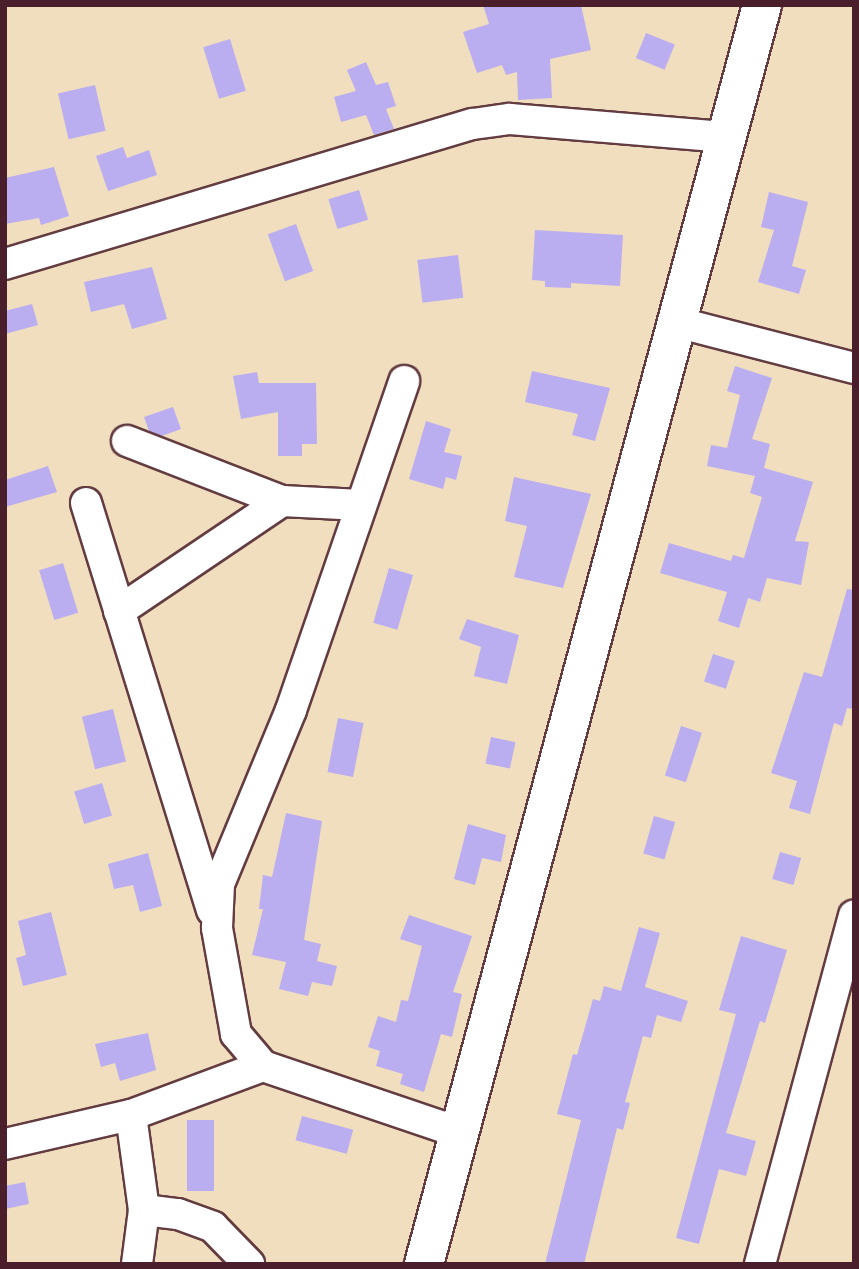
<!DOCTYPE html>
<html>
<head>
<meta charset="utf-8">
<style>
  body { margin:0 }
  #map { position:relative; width:859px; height:1269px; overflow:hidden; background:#f0debe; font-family:Itim,sans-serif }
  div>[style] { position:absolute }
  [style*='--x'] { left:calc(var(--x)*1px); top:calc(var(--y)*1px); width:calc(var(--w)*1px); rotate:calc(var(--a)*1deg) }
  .building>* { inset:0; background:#baaef1; transform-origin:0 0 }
  .roads { filter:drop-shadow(2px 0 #633c41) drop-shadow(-2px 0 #633c41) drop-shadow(0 2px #633c41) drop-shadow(0 -2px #633c41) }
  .street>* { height:30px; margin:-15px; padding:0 15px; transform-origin:15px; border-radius:15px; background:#fff }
  .secondary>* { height:38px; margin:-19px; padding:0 19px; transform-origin:19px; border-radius:19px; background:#fff }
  span { translate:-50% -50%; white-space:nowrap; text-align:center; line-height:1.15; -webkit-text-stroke:6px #fbf7ec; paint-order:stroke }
  .frame { position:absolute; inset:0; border:7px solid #4a1f2b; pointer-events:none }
</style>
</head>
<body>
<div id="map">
  <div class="building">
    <i style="clip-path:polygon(483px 5px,581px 5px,591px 50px,550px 59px,552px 98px,518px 100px,517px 72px,506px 75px,502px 65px,477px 73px,463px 32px,489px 24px)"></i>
    <i style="left:646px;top:33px;width:31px;height:27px;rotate:22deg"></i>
    <i style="left:230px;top:39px;width:54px;height:28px;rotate:73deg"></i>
    <i style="clip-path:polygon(366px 62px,376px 85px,388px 82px,396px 106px,386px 109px,394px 129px,374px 135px,366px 115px,341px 122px,334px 97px,356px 91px,347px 70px)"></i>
    <i style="left:95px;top:85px;width:47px;height:38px;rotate:77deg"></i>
    <i style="clip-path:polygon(123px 147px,127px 158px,149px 150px,157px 175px,108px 191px,96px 156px)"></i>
    <i style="clip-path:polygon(54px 167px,69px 216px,41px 225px,39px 218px,5px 224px,5px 178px)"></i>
    <i style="left:359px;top:190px;width:31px;height:32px;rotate:73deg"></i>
    <i style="clip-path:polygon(769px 192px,808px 202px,792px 266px,806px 270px,799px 294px,758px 282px,774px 230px,761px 227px)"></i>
    <i style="left:296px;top:224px;width:50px;height:30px;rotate:70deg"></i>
    <i style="clip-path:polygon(535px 230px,623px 235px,620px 286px,571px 283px,571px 288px,545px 287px,545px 281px,532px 280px)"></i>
    <i style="left:458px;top:255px;width:43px;height:41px;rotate:83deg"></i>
    <i style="clip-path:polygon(152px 267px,167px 319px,132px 329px,124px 304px,91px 312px,84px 282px)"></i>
    <i style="clip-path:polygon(32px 304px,38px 325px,5px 334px,5px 311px)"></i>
    <i style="clip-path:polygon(735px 366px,772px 378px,752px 439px,770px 444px,764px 468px,813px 482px,795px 541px,809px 542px,801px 585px,767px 578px,760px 602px,748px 598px,739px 628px,718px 621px,727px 592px,660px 573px,669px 543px,731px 561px,733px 555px,744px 558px,762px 497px,750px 493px,755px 476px,707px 466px,711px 445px,727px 448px,740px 395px,727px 391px)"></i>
    <i style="clip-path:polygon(532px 371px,610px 388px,595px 441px,572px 435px,578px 414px,525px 402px)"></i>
    <i style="clip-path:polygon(257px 372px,259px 383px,316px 383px,317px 444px,302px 444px,302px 456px,278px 456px,278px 412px,241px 419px,233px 376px)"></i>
    <i style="clip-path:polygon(173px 407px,181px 429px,162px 436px,149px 431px,144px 417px)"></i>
    <i style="clip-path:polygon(426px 421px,451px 429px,444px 452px,462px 456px,456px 480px,446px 477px,443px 489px,409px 479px)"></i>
    <i style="clip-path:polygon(48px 466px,57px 492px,5px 507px,5px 480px)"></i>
    <i style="clip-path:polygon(514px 477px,591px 494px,563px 588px,514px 577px,527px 526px,505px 521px)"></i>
    <i style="left:63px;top:563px;width:52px;height:25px;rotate:73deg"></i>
    <i style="left:389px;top:568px;width:25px;height:57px;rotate:16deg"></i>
    <i style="clip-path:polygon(847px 589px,854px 590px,854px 709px,847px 708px,842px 726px,834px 723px,810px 814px,789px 808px,797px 781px,771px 773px,804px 672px,822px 677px)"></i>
    <i style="clip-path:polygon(467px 619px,519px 635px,507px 684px,474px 676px,481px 647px,459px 639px)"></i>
    <i style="left:713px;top:654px;width:23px;height:29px;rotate:18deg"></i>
    <i style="left:113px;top:709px;width:54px;height:32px;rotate:76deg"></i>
    <i style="left:338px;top:718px;width:26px;height:55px;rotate:11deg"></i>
    <i style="left:681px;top:726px;width:22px;height:52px;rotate:18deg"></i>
    <i style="left:491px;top:737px;width:25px;height:27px;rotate:12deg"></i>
    <i style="left:102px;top:783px;width:34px;height:29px;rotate:73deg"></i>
    <i style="clip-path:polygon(286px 813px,322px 821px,304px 940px,321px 944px,317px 961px,337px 966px,332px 986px,312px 982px,308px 996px,279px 989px,286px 962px,252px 955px,263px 909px,259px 909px,263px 875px,272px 877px)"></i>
    <i style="left:654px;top:816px;width:22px;height:39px;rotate:16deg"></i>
    <i style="clip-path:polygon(468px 824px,506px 835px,501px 862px,482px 858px,475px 885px,454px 879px)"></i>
    <i style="left:780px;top:852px;width:22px;height:28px;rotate:16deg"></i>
    <i style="clip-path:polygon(148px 853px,162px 906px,140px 912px,133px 885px,114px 889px,108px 864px)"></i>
    <i style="clip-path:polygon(51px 912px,67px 975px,23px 986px,16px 958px,26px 955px,18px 921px)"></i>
    <i style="clip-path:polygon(409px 915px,472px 936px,453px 992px,462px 994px,452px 1037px,441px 1034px,424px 1092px,400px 1084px,403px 1074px,376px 1066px,380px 1051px,368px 1047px,378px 1016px,396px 1022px,401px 1000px,408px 1001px,422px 946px,400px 939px)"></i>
    <i style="clip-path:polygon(639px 927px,660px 933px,645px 987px,688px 1001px,681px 1022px,657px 1015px,651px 1038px,643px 1036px,625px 1102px,630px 1103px,623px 1130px,617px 1128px,584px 1264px,545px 1264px,581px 1120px,557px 1114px,573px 1054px,577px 1055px,593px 999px,600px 1001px,604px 986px,621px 991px)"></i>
    <i style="clip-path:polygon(741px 936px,787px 950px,765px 1023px,760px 1021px,726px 1133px,756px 1141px,746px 1176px,719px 1169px,699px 1244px,676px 1238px,736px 1014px,719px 1010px)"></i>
    <i style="clip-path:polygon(148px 1033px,156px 1070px,120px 1081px,115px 1063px,101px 1067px,95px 1044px)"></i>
    <i style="left:302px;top:1116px;width:53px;height:25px;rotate:15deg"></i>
    <i style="left:187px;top:1120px;width:27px;height:71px"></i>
    <i style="clip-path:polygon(25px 1182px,29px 1204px,5px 1209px,5px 1186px)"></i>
  </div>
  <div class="roads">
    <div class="street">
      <i style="--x:5;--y:264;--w:488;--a:-16.7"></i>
      <i style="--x:473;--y:124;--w:37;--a:-8"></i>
      <i style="--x:510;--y:119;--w:217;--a:4.8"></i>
      <i style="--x:676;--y:322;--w:184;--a:14.5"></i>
      <i style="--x:127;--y:441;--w:166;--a:21.2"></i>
      <i style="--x:86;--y:503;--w:426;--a:72.8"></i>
      <i style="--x:119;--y:611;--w:197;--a:-34"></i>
      <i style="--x:282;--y:501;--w:79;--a:2.9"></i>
      <i style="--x:263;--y:1066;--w:42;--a:-130.2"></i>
      <i style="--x:236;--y:1034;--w:108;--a:-100.2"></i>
      <i style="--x:217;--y:928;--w:44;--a:-87.4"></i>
      <i style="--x:219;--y:884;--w:188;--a:-67.5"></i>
      <i style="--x:291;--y:710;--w:348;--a:-71"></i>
      <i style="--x:131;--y:1115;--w:96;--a:82.2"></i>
      <i style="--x:144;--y:1210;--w:54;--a:97.4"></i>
      <i style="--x:5;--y:1144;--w:129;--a:-13"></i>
      <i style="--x:131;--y:1115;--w:141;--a:-20.4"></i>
      <i style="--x:263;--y:1066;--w:209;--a:18.7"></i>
      <i style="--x:144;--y:1210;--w:34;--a:7"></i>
      <i style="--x:178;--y:1214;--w:37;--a:20"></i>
      <i style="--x:213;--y:1227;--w:52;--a:45.8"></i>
      <i style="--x:760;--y:1264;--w:361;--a:-74.9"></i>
    </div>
    <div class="secondary">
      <i style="--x:424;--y:1264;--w:1304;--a:-74.97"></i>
    </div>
  </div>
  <div class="frame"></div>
</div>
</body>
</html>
